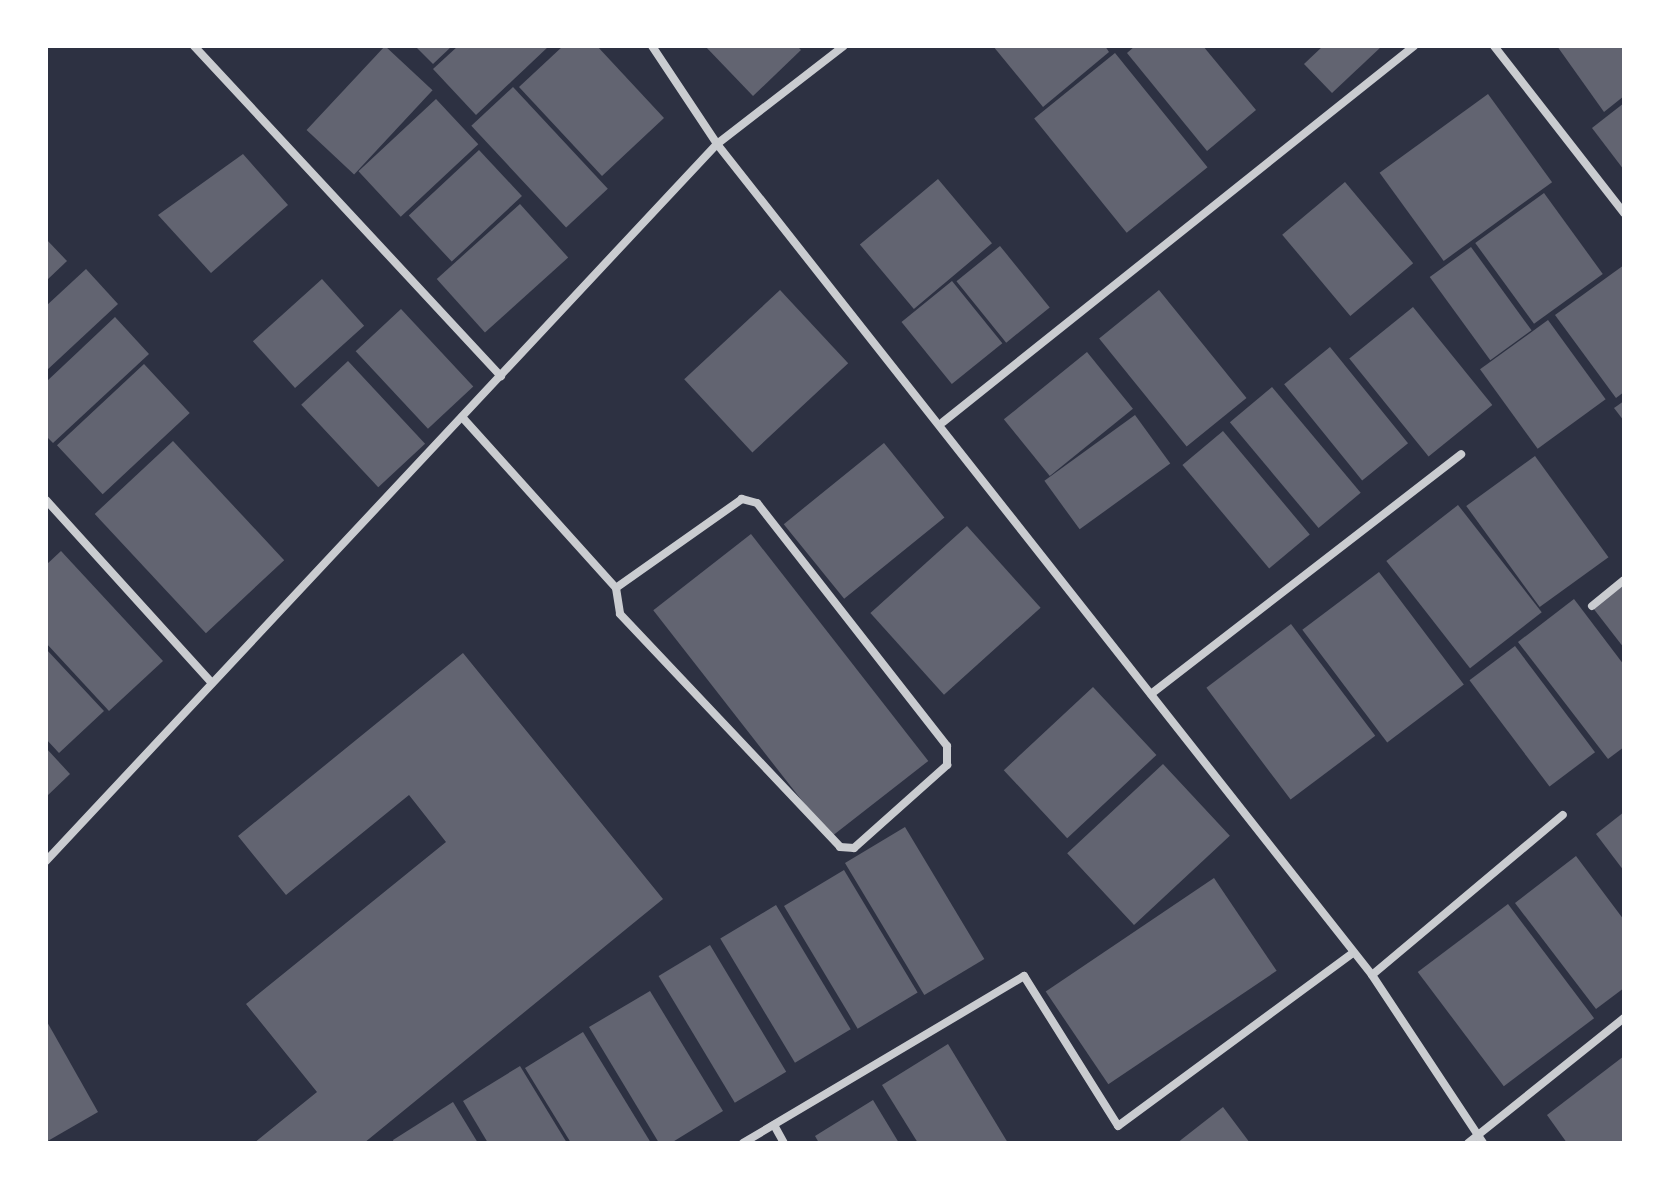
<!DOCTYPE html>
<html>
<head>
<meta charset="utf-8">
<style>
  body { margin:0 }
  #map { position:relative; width:1670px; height:1189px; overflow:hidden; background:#2d3142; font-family:"Alegreya Sans",sans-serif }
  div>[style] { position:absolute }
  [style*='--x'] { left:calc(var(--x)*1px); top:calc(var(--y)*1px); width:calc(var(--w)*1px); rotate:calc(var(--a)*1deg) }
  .building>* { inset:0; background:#626471; transform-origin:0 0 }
  .minor>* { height:8px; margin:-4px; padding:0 4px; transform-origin:4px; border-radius:4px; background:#caccd0 }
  span { translate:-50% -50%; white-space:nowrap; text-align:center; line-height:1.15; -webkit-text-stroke:8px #fff; paint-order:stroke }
  .frame { position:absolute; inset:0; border:48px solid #fff; pointer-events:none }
</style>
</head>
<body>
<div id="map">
  <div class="building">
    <i style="left:385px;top:46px;width:65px;height:115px;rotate:43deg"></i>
    <i style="clip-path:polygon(415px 46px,452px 46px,433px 64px)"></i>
    <i style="clip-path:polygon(458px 46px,549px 46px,476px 115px,433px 69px)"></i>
    <i style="clip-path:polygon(563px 46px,597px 46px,664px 118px,602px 176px,519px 87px)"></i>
    <i style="clip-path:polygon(705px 46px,797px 46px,801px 50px,753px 96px)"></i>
    <i style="clip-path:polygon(993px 46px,1105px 46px,1109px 52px,1043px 107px)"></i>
    <i style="clip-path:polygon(1135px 46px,1203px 46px,1256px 110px,1207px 151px,1127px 53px)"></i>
    <i style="clip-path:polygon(1323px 46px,1382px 46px,1332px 93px,1304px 64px)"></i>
    <i style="clip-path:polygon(1557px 46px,1624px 46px,1624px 96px,1604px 112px)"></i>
    <i style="left:1115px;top:53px;width:147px;height:104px;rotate:51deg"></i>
    <i style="left:513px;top:87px;width:139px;height:57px;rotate:47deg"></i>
    <i style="left:1488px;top:94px;width:109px;height:134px;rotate:54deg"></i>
    <i style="left:436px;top:99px;width:62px;height:106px;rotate:47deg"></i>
    <i style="clip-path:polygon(1624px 103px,1624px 170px,1592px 128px)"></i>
    <i style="left:479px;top:150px;width:63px;height:96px;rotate:47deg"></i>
    <i style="clip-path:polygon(243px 154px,288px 205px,211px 273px,158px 215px)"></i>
    <i style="left:938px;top:179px;width:84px;height:102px;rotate:50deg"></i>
    <i style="left:1345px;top:182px;width:106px;height:82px;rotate:50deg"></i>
    <i style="left:1544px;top:193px;width:100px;height:85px;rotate:54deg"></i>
    <i style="left:520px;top:204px;width:72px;height:112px;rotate:48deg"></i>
    <i style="clip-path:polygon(46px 239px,67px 261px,46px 281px)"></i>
    <i style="left:1000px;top:246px;width:79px;height:56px;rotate:51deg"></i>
    <i style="left:1471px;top:247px;width:103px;height:51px;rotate:54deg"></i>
    <i style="clip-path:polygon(1624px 265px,1624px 392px,1616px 398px,1555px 315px)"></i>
    <i style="clip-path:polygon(86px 269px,118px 304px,46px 371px,46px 306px)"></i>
    <i style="left:322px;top:279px;width:63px;height:93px;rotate:48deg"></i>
    <i style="left:952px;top:281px;width:80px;height:65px;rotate:51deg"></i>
    <i style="left:780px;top:290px;width:100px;height:131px;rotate:47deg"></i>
    <i style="left:1159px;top:290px;width:139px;height:77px;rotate:51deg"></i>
    <i style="left:1413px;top:307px;width:126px;height:82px;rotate:51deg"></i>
    <i style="left:401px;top:309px;width:106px;height:62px;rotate:47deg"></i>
    <i style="clip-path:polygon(115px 317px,149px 354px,53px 443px,46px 436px,46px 382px)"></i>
    <i style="left:1548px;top:320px;width:98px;height:84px;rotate:54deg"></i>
    <i style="left:1330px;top:347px;width:124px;height:59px;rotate:51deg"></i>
    <i style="left:1087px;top:352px;width:73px;height:107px;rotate:51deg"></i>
    <i style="left:348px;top:361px;width:113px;height:64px;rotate:47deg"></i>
    <i style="left:144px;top:364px;width:67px;height:119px;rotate:47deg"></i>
    <i style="left:1272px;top:387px;width:138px;height:55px;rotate:50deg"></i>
    <i style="clip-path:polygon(1624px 401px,1624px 421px,1614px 408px)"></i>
    <i style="left:1135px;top:415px;width:60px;height:112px;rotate:54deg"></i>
    <i style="left:1223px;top:431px;width:135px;height:53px;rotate:50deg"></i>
    <i style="left:173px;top:441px;width:163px;height:107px;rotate:47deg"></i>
    <i style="left:884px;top:443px;width:96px;height:129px;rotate:51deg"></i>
    <i style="left:1535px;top:456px;width:125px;height:85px;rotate:54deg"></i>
    <i style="left:1458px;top:505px;width:136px;height:91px;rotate:52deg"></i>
    <i style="left:967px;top:526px;width:110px;height:130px;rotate:48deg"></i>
    <i style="left:751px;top:534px;width:288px;height:124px;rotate:52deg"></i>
    <i style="clip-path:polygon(61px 551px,163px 661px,109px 711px,46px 643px,46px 565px)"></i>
    <i style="left:1379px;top:572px;width:141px;height:96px;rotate:53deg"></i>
    <i style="clip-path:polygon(1624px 585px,1624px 648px,1593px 608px)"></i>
    <i style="clip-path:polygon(1574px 599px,1624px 665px,1624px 747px,1608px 759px,1518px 642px)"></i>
    <i style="left:1291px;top:624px;width:140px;height:106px;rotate:53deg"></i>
    <i style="left:1515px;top:646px;width:133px;height:57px;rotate:53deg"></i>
    <i style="clip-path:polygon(46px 649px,104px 711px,59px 753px,46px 739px)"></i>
    <i style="clip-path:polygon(463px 653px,663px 899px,364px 1143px,254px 1143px,317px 1092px,246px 1004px,446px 842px,409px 795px,286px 895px,238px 836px)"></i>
    <i style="left:1093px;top:687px;width:93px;height:122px;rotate:47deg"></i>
    <i style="clip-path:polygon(46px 748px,70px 774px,46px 797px)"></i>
    <i style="left:1163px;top:764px;width:98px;height:131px;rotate:47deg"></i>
    <i style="clip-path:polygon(1624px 812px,1624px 871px,1596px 834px)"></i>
    <i style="left:905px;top:827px;width:154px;height:70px;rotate:59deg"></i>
    <i style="clip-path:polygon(1576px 856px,1624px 920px,1624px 988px,1596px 1009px,1515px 903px)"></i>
    <i style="left:844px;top:870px;width:143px;height:70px;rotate:59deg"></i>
    <i style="left:1214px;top:878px;width:112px;height:203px;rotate:56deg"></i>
    <i style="left:1508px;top:904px;width:143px;height:113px;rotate:53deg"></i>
    <i style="left:776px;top:905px;width:145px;height:65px;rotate:59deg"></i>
    <i style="left:710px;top:945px;width:148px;height:60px;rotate:59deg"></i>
    <i style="clip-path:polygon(650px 991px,723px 1111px,671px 1143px,659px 1143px,589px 1027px)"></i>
    <i style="clip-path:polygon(46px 1020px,98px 1112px,46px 1142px)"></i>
    <i style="clip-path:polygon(583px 1032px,651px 1143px,571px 1143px,525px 1068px)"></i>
    <i style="clip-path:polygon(948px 1044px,1008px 1143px,918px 1143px,882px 1085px)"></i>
    <i style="clip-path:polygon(1624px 1056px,1624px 1143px,1567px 1143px,1547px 1115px)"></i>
    <i style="clip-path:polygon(520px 1066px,567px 1143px,488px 1143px,463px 1101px)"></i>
    <i style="clip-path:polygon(873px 1100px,899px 1143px,819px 1143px,815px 1136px)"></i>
    <i style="clip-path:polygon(453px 1102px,478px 1143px,394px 1143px,393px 1140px)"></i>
    <i style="clip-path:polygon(1223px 1107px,1250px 1143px,1177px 1143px)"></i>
  </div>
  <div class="minor">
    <i style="--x:194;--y:46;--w:451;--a:47.1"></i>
    <i style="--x:652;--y:46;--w:118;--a:56.4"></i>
    <i style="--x:717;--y:144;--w:1058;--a:51.75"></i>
    <i style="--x:1372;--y:975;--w:201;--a:56.5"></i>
    <i style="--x:1494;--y:46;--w:212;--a:52.1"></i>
    <i style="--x:462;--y:417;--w:230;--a:48"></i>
    <i style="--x:616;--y:588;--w:26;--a:81"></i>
    <i style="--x:620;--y:614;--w:320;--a:46.6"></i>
    <i style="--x:840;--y:847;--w:14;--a:4"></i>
    <i style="--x:854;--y:848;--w:125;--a:-41.7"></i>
    <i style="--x:947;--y:765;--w:19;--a:-90"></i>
    <i style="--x:947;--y:746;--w:308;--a:-128"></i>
    <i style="--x:757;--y:503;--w:16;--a:-165"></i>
    <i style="--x:742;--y:499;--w:154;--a:144.8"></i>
    <i style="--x:943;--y:422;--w:603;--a:-38.6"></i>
    <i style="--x:46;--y:500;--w:247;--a:47.8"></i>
    <i style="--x:1592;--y:606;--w:41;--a:-39.1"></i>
    <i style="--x:1151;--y:694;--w:392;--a:-37.7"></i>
    <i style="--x:46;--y:861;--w:982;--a:-46.9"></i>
    <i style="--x:717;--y:144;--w:160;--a:-37.7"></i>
    <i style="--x:1372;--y:975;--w:249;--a:-40"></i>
    <i style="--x:774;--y:1125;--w:21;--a:61"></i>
    <i style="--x:743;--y:1143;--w:327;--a:-30.7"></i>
    <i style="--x:1024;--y:976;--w:177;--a:57.9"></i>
    <i style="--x:1118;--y:1126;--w:290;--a:-36.4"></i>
    <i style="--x:1468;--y:1143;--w:200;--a:-38.7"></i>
  </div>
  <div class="frame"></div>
</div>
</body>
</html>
